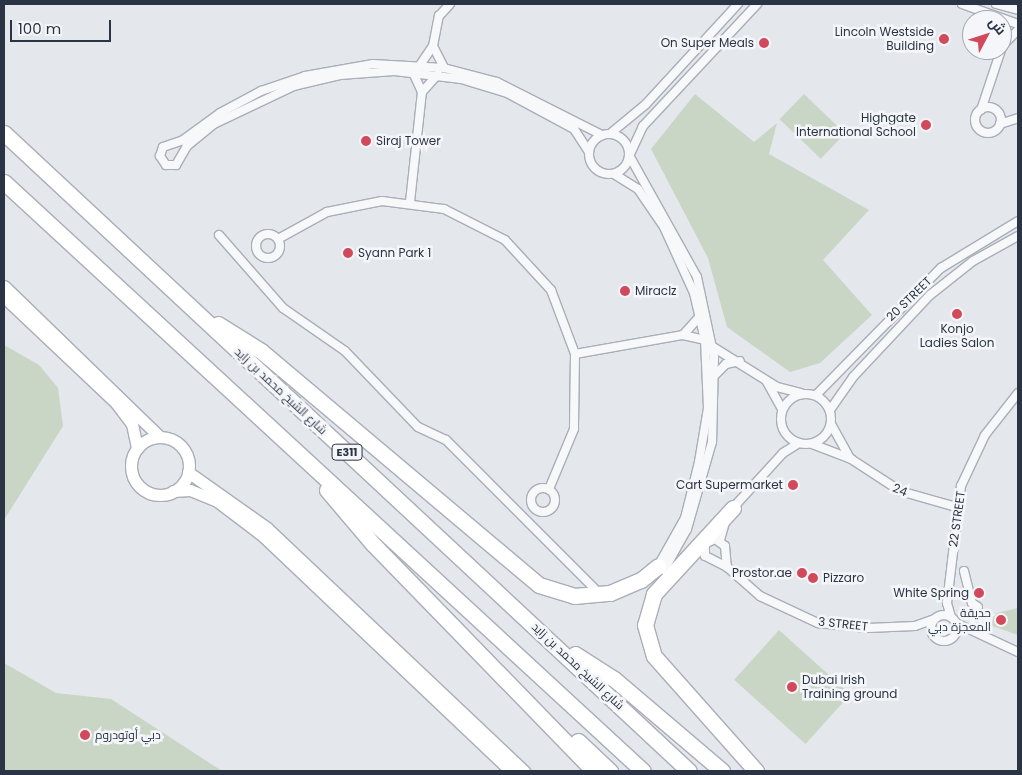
<!DOCTYPE html>
<html>
<head>
<meta charset="utf-8">
<style>
  body { margin:0 }
  #map { position:relative; width:1022px; height:775px; overflow:hidden; background:#e4e7ec; font-family:Poppins,Cairo,sans-serif }
  div>[style] { position:absolute }
  [style*='--x'] { left:calc(var(--x)*1px); top:calc(var(--y)*1px); width:calc(var(--w)*1px); rotate:calc(var(--a)*1deg) }
  .green>* { inset:0; background:#c9d6c5; transform-origin:0 0 }
  .roads { filter:drop-shadow(1px 0 #a9aeb7) drop-shadow(-1px 0 #a9aeb7) drop-shadow(0 1px #a9aeb7) drop-shadow(0 -1px #a9aeb7) }
  .street>* { height:8px; margin:-4px; padding:0 4px; transform-origin:4px; border-radius:4px; background:#f7f8fa }
  .street>.ring { margin:-4px; padding:0; box-sizing:content-box; background:none; border:8px solid #f7f8fa; border-radius:50% }
  .secondary>* { height:11px; margin:-5.5px; padding:0 5.5px; transform-origin:5.5px; border-radius:5.5px; background:#fff }
  .secondary>.ring { margin:-5.5px; padding:0; box-sizing:content-box; background:none; border:11px solid #fff; border-radius:50% }
  .highway>* { height:15px; margin:-7.5px; padding:0 7.5px; transform-origin:7.5px; border-radius:7.5px; background:#fff }
  .dots>* { width:14px; height:14px; translate:-50% -50%; box-sizing:border-box; border:2px solid #f4f6f9; border-radius:50% }
  span { translate:-50% -50%; white-space:nowrap; text-align:center; line-height:1.15; -webkit-text-stroke:5px #f4f6f9; paint-order:stroke }
  .shield-label span { padding:1px 4px; background:#f4f6f9; border:1px solid; border-radius:4px; -webkit-text-stroke-width:0 }
  .shield-label { font-size:11px; color:#2b3445; font-weight:700 }
  .poi-label { font-size:12px; color:#2b3445 }
  .right { translate:-100% -50%; text-align:right }
  .left { translate:0 -50%; text-align:left }
  .street-label { font-size:12px; color:#2b3445 }
  .frame { position:absolute; inset:0; border:5px solid #2b3445; pointer-events:none }
  .north { position:absolute; left:962px; top:10px; width:50px; height:50px; box-sizing:border-box; background:#f4f6f9; border:1px solid #a4a8b1; border-radius:50%; rotate:50deg; font-size:14px; font-weight:700; line-height:20px; text-align:center; color:#2b3445 }
  .north::after { content:''; display:block; margin:auto; width:18px; height:22px; background:#d1495b; clip-path:polygon(50% 0,100% 100%,50% 72%,0 100%) }
  .scale { position:absolute; left:10px; top:20px; width:101px; height:22px; box-sizing:border-box; border:2px solid #2b3445; border-top:0; padding-left:6px; font-size:15px; line-height:18px; white-space:nowrap; color:#2b3445; -webkit-text-stroke:4px #f4f6f9; paint-order:stroke }
</style>
</head>
<body>
<div id="map">
  <div class="green">
    <i style="clip-path:polygon(695px 94px,754px 142px,777px 123px,769px 154px,869px 210px,823px 260px,872px 315px,820px 363px,790px 372px,727px 327px,708px 258px,651px 149px)"></i>
    <i style="left:804px;top:94px;width:57px;height:35px;rotate:44deg"></i>
    <i style="clip-path:polygon(4px 345px,39px 365px,58px 388px,63px 426px,4px 520px)"></i>
    <i style="clip-path:polygon(1018px 608px,1018px 635px,984px 623px,984px 616px)"></i>
    <i style="left:779px;top:630px;width:96px;height:67px;rotate:42deg"></i>
    <i style="clip-path:polygon(4px 663px,56px 693px,111px 699px,222px 771px,4px 771px)"></i>
  </div>
  <div class="roads">
    <div class="street">
      <i style="--x:962;--y:4;--w:59;--a:19.7"></i>
      <i style="--x:996;--y:4;--w:23;--a:15"></i>
      <i style="--x:433;--y:46;--w:25;--a:63"></i>
      <i style="--x:1002;--y:46;--w:23;--a:-45"></i>
      <i style="--x:420;--y:65;--w:23;--a:-56"></i>
      <i style="--x:433;--y:46;--w:31;--a:-79"></i>
      <i style="--x:439;--y:16;--w:16;--a:-47"></i>
      <i style="--x:422;--y:92;--w:24;--a:-48"></i>
      <i class="ring" style="left:975px;top:107px;width:18px;height:18px"></i>
      <i style="--x:981;--y:110;--w:63;--a:-71.6"></i>
      <i style="--x:1000;--y:124;--w:19;--a:-18"></i>
      <i style="--x:611;--y:133;--w:45;--a:-39.6"></i>
      <i style="--x:646;--y:104;--w:136;--a:-47.4"></i>
      <i class="ring" style="left:589px;top:134px;width:32px;height:32px"></i>
      <i style="--x:589;--y:152;--w:27;--a:-123"></i>
      <i style="--x:574;--y:129;--w:76;--a:-151.8"></i>
      <i style="--x:507;--y:93;--w:48;--a:-163.1"></i>
      <i style="--x:461;--y:79;--w:67;--a:-173.2"></i>
      <i style="--x:394;--y:71;--w:54;--a:175.8"></i>
      <i style="--x:340;--y:75;--w:47;--a:166.6"></i>
      <i style="--x:294;--y:86;--w:89;--a:154.6"></i>
      <i style="--x:214;--y:124;--w:35;--a:141"></i>
      <i style="--x:187;--y:146;--w:22;--a:120"></i>
      <i style="--x:176;--y:165;--w:10;--a:180"></i>
      <i style="--x:166;--y:165;--w:11;--a:-124"></i>
      <i style="--x:160;--y:156;--w:9;--a:-72"></i>
      <i style="--x:163;--y:147;--w:21;--a:-19"></i>
      <i style="--x:183;--y:140;--w:46;--a:-36.1"></i>
      <i style="--x:220;--y:113;--w:47;--a:-28.2"></i>
      <i style="--x:261;--y:91;--w:46;--a:-18.8"></i>
      <i style="--x:305;--y:76;--w:69;--a:-10"></i>
      <i style="--x:373;--y:64;--w:71;--a:3.2"></i>
      <i style="--x:444;--y:68;--w:55;--a:14.8"></i>
      <i style="--x:497;--y:82;--w:118;--a:26.8"></i>
      <i style="--x:630;--y:154;--w:31;--a:-65"></i>
      <i style="--x:643;--y:126;--w:167;--a:-46.9"></i>
      <i style="--x:630;--y:157;--w:137;--a:60.8"></i>
      <i style="--x:697;--y:277;--w:82;--a:78"></i>
      <i style="--x:714;--y:357;--w:85;--a:91.3"></i>
      <i style="--x:712;--y:442;--w:91;--a:106"></i>
      <i style="--x:687;--y:529;--w:47;--a:119.3"></i>
      <i style="--x:614;--y:174;--w:28;--a:32"></i>
      <i style="--x:638;--y:189;--w:46;--a:55.6"></i>
      <i style="--x:664;--y:227;--w:72;--a:65.6"></i>
      <i style="--x:694;--y:293;--w:48;--a:76.8"></i>
      <i style="--x:705;--y:340;--w:68;--a:87.5"></i>
      <i style="--x:708;--y:408;--w:55;--a:99.5"></i>
      <i style="--x:699;--y:462;--w:58;--a:104"></i>
      <i style="--x:685;--y:518;--w:55;--a:119.4"></i>
      <i style="--x:410;--y:202;--w:111;--a:-83.8"></i>
      <i style="--x:422;--y:92;--w:23;--a:-115"></i>
      <i class="ring" style="left:256px;top:234px;width:16px;height:16px"></i>
      <i style="--x:219;--y:235;--w:97;--a:48.8"></i>
      <i style="--x:283;--y:308;--w:75;--a:34.7"></i>
      <i style="--x:345;--y:351;--w:105;--a:46.2"></i>
      <i style="--x:418;--y:427;--w:31;--a:25"></i>
      <i style="--x:446;--y:440;--w:216;--a:45"></i>
      <i style="--x:278;--y:239;--w:56;--a:-28.9"></i>
      <i style="--x:327;--y:212;--w:56;--a:-11.3"></i>
      <i style="--x:382;--y:201;--w:63;--a:7.4"></i>
      <i style="--x:444;--y:209;--w:68;--a:26.9"></i>
      <i style="--x:505;--y:240;--w:68;--a:47.4"></i>
      <i style="--x:551;--y:290;--w:68;--a:69.4"></i>
      <i style="--x:575;--y:354;--w:75;--a:90.8"></i>
      <i style="--x:574;--y:429;--w:65;--a:112.6"></i>
      <i style="--x:683;--y:335;--w:25;--a:-48"></i>
      <i style="--x:713;--y:347;--w:75;--a:32"></i>
      <i style="--x:777;--y:387;--w:25;--a:14"></i>
      <i style="--x:575;--y:354;--w:110;--a:-10"></i>
      <i style="--x:683;--y:335;--w:23;--a:13"></i>
      <i style="--x:715;--y:375;--w:16;--a:-45"></i>
      <i style="--x:726;--y:364;--w:14;--a:-12"></i>
      <i style="--x:767;--y:382;--w:31;--a:61"></i>
      <i class="ring" style="left:781px;top:394px;width:42px;height:42px"></i>
      <i style="--x:816;--y:395;--w:178;--a:-45.5"></i>
      <i style="--x:941;--y:268;--w:90;--a:-31.4"></i>
      <i style="--x:830;--y:410;--w:40;--a:-55.1"></i>
      <i style="--x:853;--y:377;--w:112;--a:-46.8"></i>
      <i style="--x:930;--y:295;--w:55;--a:-38.3"></i>
      <i style="--x:973;--y:261;--w:51;--a:-29.1"></i>
      <i style="--x:831;--y:424;--w:39;--a:61"></i>
      <i style="--x:812;--y:444;--w:42;--a:21"></i>
      <i style="--x:851;--y:459;--w:59;--a:33.1"></i>
      <i style="--x:900;--y:491;--w:58;--a:15.9"></i>
      <i class="ring" style="left:531px;top:488px;width:16px;height:16px"></i>
      <i style="--x:731;--y:510;--w:77;--a:-47.6"></i>
      <i style="--x:783;--y:453;--w:19;--a:-32"></i>
      <i style="--x:715;--y:539;--w:12;--a:35"></i>
      <i style="--x:725;--y:546;--w:21;--a:85"></i>
      <i style="--x:727;--y:567;--w:25;--a:-153"></i>
      <i style="--x:705;--y:556;--w:12;--a:-90"></i>
      <i style="--x:705;--y:544;--w:11;--a:-27"></i>
      <i style="--x:720;--y:540;--w:18;--a:-74"></i>
      <i style="--x:727;--y:567;--w:44;--a:41.3"></i>
      <i style="--x:760;--y:596;--w:64;--a:25"></i>
      <i style="--x:818;--y:623;--w:50;--a:5.7"></i>
      <i style="--x:868;--y:628;--w:47;--a:-2.4"></i>
      <i style="--x:915;--y:626;--w:20;--a:-20"></i>
      <i style="--x:964;--y:571;--w:33;--a:76"></i>
      <i style="--x:972;--y:603;--w:7;--a:34"></i>
      <i class="ring" style="left:931px;top:615px;width:18px;height:18px"></i>
      <i style="--x:951;--y:617;--w:15;--a:-106"></i>
      <i style="--x:947;--y:603;--w:118;--a:-83.2"></i>
      <i style="--x:961;--y:486;--w:56;--a:-64.8"></i>
      <i style="--x:985;--y:435;--w:53;--a:-51.8"></i>
      <i style="--x:956;--y:623;--w:68;--a:25.1"></i>
    </div>
    <div class="secondary">
      <i style="--x:4;--y:286;--w:217;--a:44.1"></i>
      <i style="--x:4;--y:297;--w:154;--a:43.4"></i>
      <i style="--x:116;--y:403;--w:26;--a:53"></i>
      <i style="--x:132;--y:424;--w:24;--a:78"></i>
      <i class="ring" style="left:131px;top:437px;width:47px;height:47px"></i>
      <i style="--x:188;--y:472;--w:97;--a:35.3"></i>
      <i style="--x:267;--y:528;--w:354;--a:43.4"></i>
      <i style="--x:173;--y:491;--w:17;--a:-3"></i>
      <i style="--x:190;--y:490;--w:29;--a:22"></i>
      <i style="--x:217;--y:501;--w:58;--a:37.3"></i>
      <i style="--x:263;--y:536;--w:342;--a:43.5"></i>
    </div>
    <div class="highway">
      <i style="--x:4;--y:133;--w:936;--a:42.97"></i>
      <i style="--x:4;--y:182;--w:869;--a:42.67"></i>
      <i style="--x:218;--y:324;--w:51;--a:32.1"></i>
      <i style="--x:261;--y:351;--w:363;--a:40.1"></i>
      <i style="--x:539;--y:585;--w:37;--a:17"></i>
      <i style="--x:574;--y:596;--w:36;--a:-5"></i>
      <i style="--x:610;--y:593;--w:34;--a:-23"></i>
      <i style="--x:641;--y:580;--w:22;--a:-39"></i>
      <i style="--x:327;--y:490;--w:71;--a:49.6"></i>
      <i style="--x:373;--y:544;--w:317;--a:45.8"></i>
      <i style="--x:733;--y:508;--w:117;--a:132.6"></i>
      <i style="--x:654;--y:594;--w:32;--a:106"></i>
      <i style="--x:645;--y:625;--w:32;--a:74"></i>
      <i style="--x:654;--y:656;--w:154;--a:48.4"></i>
      <i style="--x:575;--y:654;--w:46;--a:32.7"></i>
      <i style="--x:614;--y:679;--w:142;--a:40.4"></i>
      <i style="--x:578;--y:741;--w:44;--a:43.2"></i>
    </div>
  </div>
  <div class="dots">
    <i style="left:944px;top:39px;background:#d1495b"></i>
    <i style="left:764px;top:43px;background:#d1495b"></i>
    <i style="left:926px;top:125px;background:#d1495b"></i>
    <i style="left:366px;top:141px;background:#d1495b"></i>
    <i style="left:348px;top:253px;background:#d1495b"></i>
    <i style="left:625px;top:291px;background:#d1495b"></i>
    <i style="left:957px;top:314px;background:#d1495b"></i>
    <i style="left:793px;top:485px;background:#d1495b"></i>
    <i style="left:802px;top:573px;background:#d1495b"></i>
    <i style="left:813px;top:578px;background:#d1495b"></i>
    <i style="left:979px;top:593px;background:#d1495b"></i>
    <i style="left:1001px;top:620px;background:#d1495b"></i>
    <i style="left:792px;top:687px;background:#d1495b"></i>
    <i style="left:85px;top:735px;background:#d1495b"></i>
  </div>
  <div class="shield-label">
    <span style="left:347px;top:452px">E311</span>
  </div>
  <div class="poi-label">
    <span class="right" style="left:934px;top:39px">Lincoln Westside<br>Building</span>
    <span class="right" style="left:754px;top:43px">On Super Meals</span>
    <span class="right" style="left:916px;top:125px">Highgate<br>International School</span>
    <span class="left" style="left:376px;top:141px">Siraj Tower</span>
    <span class="left" style="left:358px;top:253px">Syann Park 1</span>
    <span class="left" style="left:635px;top:291px">Miraclz</span>
    <span style="left:957px;top:336px">Konjo<br>Ladies Salon</span>
    <span class="right" style="left:783px;top:485px">Cart Supermarket</span>
    <span class="right" style="left:792px;top:573px">Prostor.ae</span>
    <span class="left" style="left:823px;top:578px">Pizzaro</span>
    <span class="right" style="left:969px;top:593px">White Spring</span>
    <span class="right" style="left:991px;top:620px">حديقة<br>المعجزة دبي</span>
    <span class="left" style="left:802px;top:687px">Dubai Irish<br>Training ground</span>
    <span class="left" style="left:95px;top:735px">دبي أوتودروم</span>
  </div>
  <div class="street-label">
    <span style="left:909px;top:299px;rotate:-44deg">20 STREET</span>
    <span style="left:281px;top:391px;rotate:43deg">شارع الشيخ محمد بن زايد</span>
    <span style="left:900px;top:490px;rotate:22deg">24</span>
    <span style="left:957px;top:519px;rotate:-82deg">22 STREET</span>
    <span style="left:843px;top:624px;rotate:6deg">3 STREET</span>
    <span style="left:578px;top:666px;rotate:43deg">شارع الشيخ محمد بن زايد</span>
  </div>
  <div class="frame"></div>
  <div class="north">ش</div>
  <div class="scale">100 m</div>
</div>
</body>
</html>
